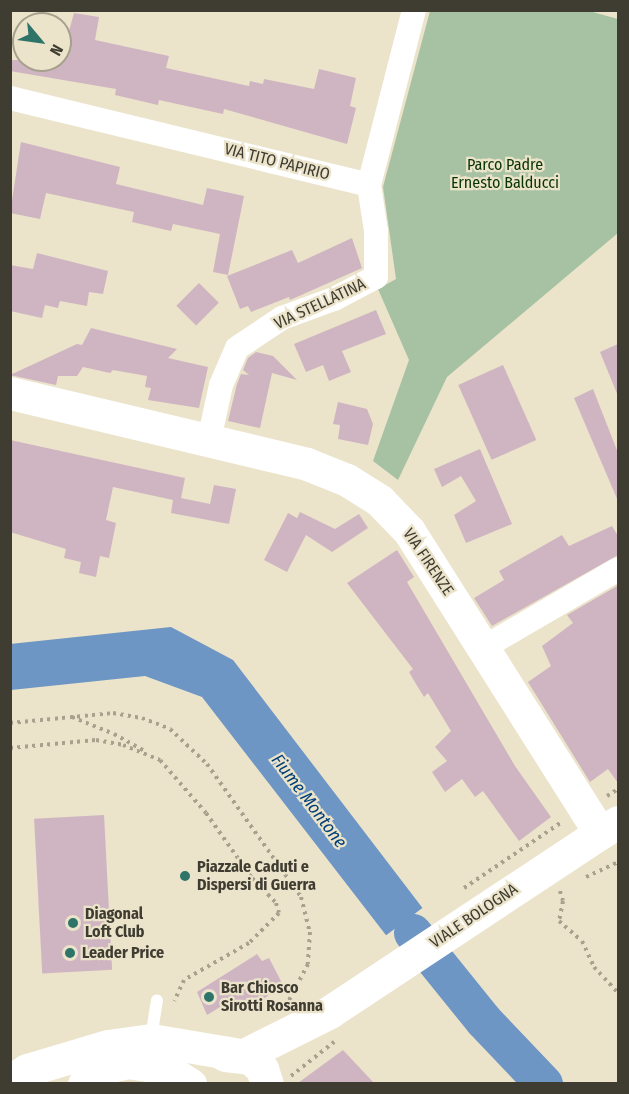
<!DOCTYPE html>
<html>
<head>
<meta charset="utf-8">
<style>
  body { margin:0 }
  #map { position:relative; width:629px; height:1094px; overflow:hidden; background:#ebe3ca; font-family:"Fira Sans Condensed",sans-serif }
  div>[style] { position:absolute }
  [style*='--x'] { left:calc(var(--x)*1px); top:calc(var(--y)*1px); width:calc(var(--w)*1px); rotate:calc(var(--a)*1deg) }
  .green>* { inset:0; background:#a7c2a3 }
  .water>* { inset:0; background:#6d96c5 }
  .pier>* { inset:0; background:#ebe3ca; transform-origin:0 0 }
  .river>* { height:38px; margin:-19px; padding:0 19px; transform-origin:19px; border-radius:19px; background:#6d96c5 }
  .building>* { inset:0; background:#cfb5c2; transform-origin:0 0 }
  .path>* { height:4px; margin-top:-2px; transform-origin:0; background:repeating-linear-gradient(90deg,#a7a18e 0 3px,transparent 0 7.5px) }
  .lane>* { height:12px; margin:-6px; padding:0 6px; transform-origin:6px; border-radius:6px; background:#fff }
  .street>* { height:24px; margin:-12px; padding:0 12px; transform-origin:12px; border-radius:12px; background:#fff }
  .secondary>* { height:33px; margin:-16.5px; padding:0 16.5px; transform-origin:16.5px; border-radius:16.5px; background:#fff }
  .primary>* { height:33px; margin:-16.5px; padding:0 16.5px; transform-origin:16.5px; border-radius:16.5px; background:#fff }
  .dots>* { width:16px; height:16px; translate:-50% -50%; box-sizing:border-box; border:3px solid #ebe3ca; border-radius:50% }
  span { translate:-50% -50%; white-space:nowrap; text-align:center; line-height:1.15; -webkit-text-stroke:4.5px #ebe3ca; paint-order:stroke }
  .street-label { font-size:16px; color:#3f3c32 }
  .park-label { font-size:16px; color:#073504 }
  .poi-label { font-size:16px; color:#3f3c32; font-weight:700 }
  .left { translate:0 -50%; text-align:left }
  .water-label { font-size:18px; color:#004079; font-style:italic }
  .frame { position:absolute; inset:0; border:12px solid #3f3c32; pointer-events:none }
  .north { position:absolute; left:12px; top:12px; width:60px; height:60px; box-sizing:border-box; background:#ebe3ca; border:2px solid #a6a08d; border-radius:50%; rotate:119deg; font-size:16px; font-weight:700; line-height:24px; text-align:center; color:#3f3c32 }
  .north::after { content:''; display:block; margin:auto; width:21px; height:27px; background:#2e7469; clip-path:polygon(50% 0,100% 100%,50% 72%,0 100%) }
</style>
</head>
<body>
<div id="map">
  <div class="green">
    <i style="clip-path:polygon(430px 11px,589px 11px,618px 19px,618px 233px,447px 377px,398px 480px,373px 461px,409px 360px,378px 289px,396px 279px,383px 187px)"></i>
  </div>
  <div class="water">
    <i style="clip-path:polygon(171px 627px,233px 660px,463px 961px,426px 987px,202px 697px,145px 676px,11px 690px,10px 644px)"></i>
  </div>
  <div class="pier">
    <i style="left:425px;top:906px;width:69px;height:52px;rotate:53deg"></i>
  </div>
  <div class="river">
    <i style="--x:413;--y:933;--w:113;--a:51.1"></i>
    <i style="--x:484;--y:1021;--w:87;--a:46.4"></i>
  </div>
  <div class="building">
    <i style="clip-path:polygon(74px 13px,99px 17px,95px 40px,169px 56px,166px 68px,249px 86px,250px 81px,263px 84px,264px 79px,314px 89px,319px 69px,356px 78px,350px 106px,356px 108px,347px 144px,224px 109px,223px 114px,159px 100px,158px 105px,115px 95px,116px 89px,10px 71px,10px 60px,61px 60px)"></i>
    <i style="clip-path:polygon(21px 142px,120px 167px,116px 184px,203px 205px,207px 188px,244px 196px,228px 275px,213px 272px,220px 234px,173px 224px,171px 231px,132px 222px,134px 212px,46px 193px,40px 219px,10px 213px)"></i>
    <i style="clip-path:polygon(352px 238px,362px 268px,290px 300px,289px 297px,251px 312px,248px 306px,240px 309px,227px 276px,292px 250px,298px 263px)"></i>
    <i style="clip-path:polygon(37px 253px,108px 271px,103px 294px,89px 292px,87px 306px,60px 301px,58px 308px,45px 305px,42px 318px,10px 311px,10px 265px,33px 269px)"></i>
    <i style="left:199px;top:283px;width:28px;height:32px;rotate:45deg"></i>
    <i style="clip-path:polygon(376px 310px,386px 334px,342px 351px,351px 372px,329px 381px,323px 365px,306px 372px,294px 344px)"></i>
    <i style="clip-path:polygon(91px 328px,177px 349px,168px 358px,208px 367px,199px 408px,148px 400px,151px 388px,145px 387px,147px 376px,113px 370px,110px 373px,83px 367px,77px 376px,58px 376px,56px 385px,10px 375px,77px 344px,82px 345px)"></i>
    <i style="clip-path:polygon(618px 344px,618px 396px,600px 352px)"></i>
    <i style="clip-path:polygon(256px 352px,273px 356px,297px 380px,272px 373px,260px 428px,228px 421px,237px 384px,241px 374px,249px 375px,243px 370px,248px 358px)"></i>
    <i style="left:503px;top:365px;width:82px;height:49px;rotate:66deg"></i>
    <i style="clip-path:polygon(593px 389px,618px 453px,618px 501px,574px 398px)"></i>
    <i style="clip-path:polygon(338px 402px,367px 409px,373px 424px,368px 445px,338px 439px,340px 425px,333px 424px)"></i>
    <i style="clip-path:polygon(10px 440px,185px 478px,181px 498px,210px 504px,214px 485px,236px 489px,229px 524px,171px 513px,173px 500px,113px 487px,106px 520px,116px 523px,109px 558px,100px 556px,96px 577px,79px 573px,81px 562px,64px 558px,66px 549px,10px 532px)"></i>
    <i style="clip-path:polygon(480px 449px,512px 524px,466px 543px,454px 515px,476px 501px,461px 476px,442px 487px,434px 469px)"></i>
    <i style="clip-path:polygon(300px 512px,335px 529px,359px 514px,368px 528px,332px 552px,306px 535px,287px 572px,264px 560px,288px 513px,297px 518px)"></i>
    <i style="clip-path:polygon(612px 526px,618px 536px,618px 555px,492px 626px,474px 598px,504px 580px,499px 571px,562px 535px,569px 546px)"></i>
    <i style="clip-path:polygon(397px 550px,414px 577px,407px 582px,515px 766px,551px 817px,519px 841px,483px 791px,475px 797px,462px 779px,445px 792px,432px 772px,447px 761px,435px 747px,451px 731px,428px 693px,424px 697px,416px 684px,409px 672px,413px 669px,347px 583px)"></i>
    <i style="clip-path:polygon(617px 586px,618px 783px,608px 769px,590px 782px,528px 682px,551px 666px,542px 646px,573px 623px,567px 615px)"></i>
    <i style="left:104px;top:815px;width:155px;height:70px;rotate:87deg"></i>
    <i style="clip-path:polygon(257px 954px,262px 961px,269px 958px,283px 985px,250px 1009px,243px 1011px,225px 1004px,207px 1015px,197px 992px)"></i>
    <i style="clip-path:polygon(343px 1050px,374px 1083px,298px 1083px)"></i>
  </div>
  <div class="path">
    <i style="--x:72;--y:717;--w:45;--a:22"></i>
    <i style="--x:114;--y:734;--w:37;--a:29"></i>
    <i style="--x:10;--y:723;--w:103;--a:-5.5"></i>
    <i style="--x:113;--y:713;--w:29;--a:10"></i>
    <i style="--x:142;--y:718;--w:30;--a:21"></i>
    <i style="--x:170;--y:729;--w:51;--a:43.4"></i>
    <i style="--x:207;--y:764;--w:163;--a:54.7"></i>
    <i style="--x:301;--y:897;--w:36;--a:76"></i>
    <i style="--x:310;--y:932;--w:32;--a:94"></i>
    <i style="--x:308;--y:964;--w:45;--a:117.7"></i>
    <i style="--x:10;--y:748;--w:86;--a:-5.3"></i>
    <i style="--x:96;--y:740;--w:27;--a:10"></i>
    <i style="--x:123;--y:745;--w:40;--a:22"></i>
    <i style="--x:160;--y:760;--w:70;--a:49"></i>
    <i style="--x:206;--y:813;--w:80;--a:54.7"></i>
    <i style="--x:252;--y:878;--w:35;--a:46"></i>
    <i style="--x:276;--y:903;--w:10;--a:73"></i>
    <i style="--x:279;--y:913;--w:42;--a:135"></i>
    <i style="--x:249;--y:943;--w:75;--a:150.4"></i>
    <i style="--x:184;--y:980;--w:23;--a:115"></i>
    <i style="--x:607;--y:796;--w:13;--a:-32"></i>
    <i style="--x:586;--y:877;--w:35;--a:-25"></i>
    <i style="--x:464;--y:888;--w:118;--a:-34"></i>
    <i style="--x:560;--y:891;--w:10;--a:73"></i>
    <i style="--x:563;--y:901;--w:20;--a:101"></i>
    <i style="--x:559;--y:921;--w:30;--a:41"></i>
    <i style="--x:582;--y:941;--w:29;--a:65"></i>
    <i style="--x:594;--y:967;--w:35;--a:47"></i>
    <i style="--x:291;--y:1076;--w:55;--a:-38.3"></i>
  </div>
  <div class="lane">
    <i style="--x:151;--y:1038;--w:38;--a:-81"></i>
  </div>
  <div class="street">
    <i style="--x:10;--y:98;--w:369;--a:13.6"></i>
    <i style="--x:369;--y:185;--w:181;--a:-75.6"></i>
    <i style="--x:209;--y:440;--w:56;--a:-77.7"></i>
    <i style="--x:221;--y:385;--w:40;--a:-66.6"></i>
    <i style="--x:237;--y:348;--w:54;--a:-33.7"></i>
    <i style="--x:282;--y:318;--w:55;--a:-20.1"></i>
    <i style="--x:334;--y:299;--w:47;--a:-27.6"></i>
    <i style="--x:376;--y:277;--w:46;--a:-90"></i>
    <i style="--x:376;--y:231;--w:47;--a:-98.7"></i>
    <i style="--x:483;--y:648;--w:156;--a:-30.3"></i>
  </div>
  <div class="secondary">
    <i style="--x:600;--y:833;--w:21;--a:-31"></i>
  </div>
  <div class="primary">
    <i style="--x:10;--y:393;--w:305;--a:13.4"></i>
    <i style="--x:307;--y:464;--w:43;--a:21.8"></i>
    <i style="--x:347;--y:480;--w:39;--a:32"></i>
    <i style="--x:380;--y:501;--w:42;--a:46"></i>
    <i style="--x:409;--y:531;--w:357;--a:57.7"></i>
    <i style="--x:600;--y:833;--w:324;--a:146.5"></i>
    <i style="--x:330;--y:1012;--w:96;--a:153.4"></i>
    <i style="--x:225;--y:1055;--w:26;--a:7"></i>
    <i style="--x:251;--y:1058;--w:16;--a:45"></i>
    <i style="--x:262;--y:1069;--w:16;--a:72"></i>
    <i style="--x:10;--y:1081;--w:20;--a:-33"></i>
    <i style="--x:27;--y:1070;--w:84;--a:-16.5"></i>
    <i style="--x:108;--y:1046;--w:43;--a:-7.9"></i>
    <i style="--x:151;--y:1040;--w:85;--a:9.5"></i>
    <i style="--x:84;--y:1084;--w:32;--a:-34"></i>
    <i style="--x:111;--y:1066;--w:17;--a:-13"></i>
    <i style="--x:128;--y:1062;--w:36;--a:9"></i>
    <i style="--x:164;--y:1068;--w:31;--a:32"></i>
  </div>
  <div class="dots">
    <i style="left:185px;top:876px;background:#2e7469"></i>
    <i style="left:73px;top:923px;background:#2e7469"></i>
    <i style="left:70px;top:953px;background:#2e7469"></i>
    <i style="left:209px;top:997px;background:#2e7469"></i>
  </div>
  <div class="street-label">
    <span style="left:277px;top:162px;rotate:14deg">VIA TITO PAPIRIO</span>
    <span style="left:320px;top:304px;rotate:-25deg">VIA STELLATINA</span>
    <span style="left:428px;top:562px;rotate:56deg">VIA FIRENZE</span>
    <span style="left:474px;top:916px;rotate:-34deg">VIALE BOLOGNA</span>
  </div>
  <div class="park-label">
    <span style="left:505px;top:174px">Parco Padre<br>Ernesto Balducci</span>
  </div>
  <div class="poi-label">
    <span class="left" style="left:197px;top:876px">Piazzale Caduti e<br>Dispersi di Guerra</span>
    <span class="left" style="left:85px;top:923px">Diagonal<br>Loft Club</span>
    <span class="left" style="left:82px;top:953px">Leader Price</span>
    <span class="left" style="left:221px;top:997px">Bar Chiosco<br>Sirotti Rosanna</span>
  </div>
  <div class="water-label">
    <span style="left:309px;top:801px;rotate:53deg">Fiume Montone</span>
  </div>
  <div class="frame"></div>
  <div class="north">N</div>
</div>
</body>
</html>
